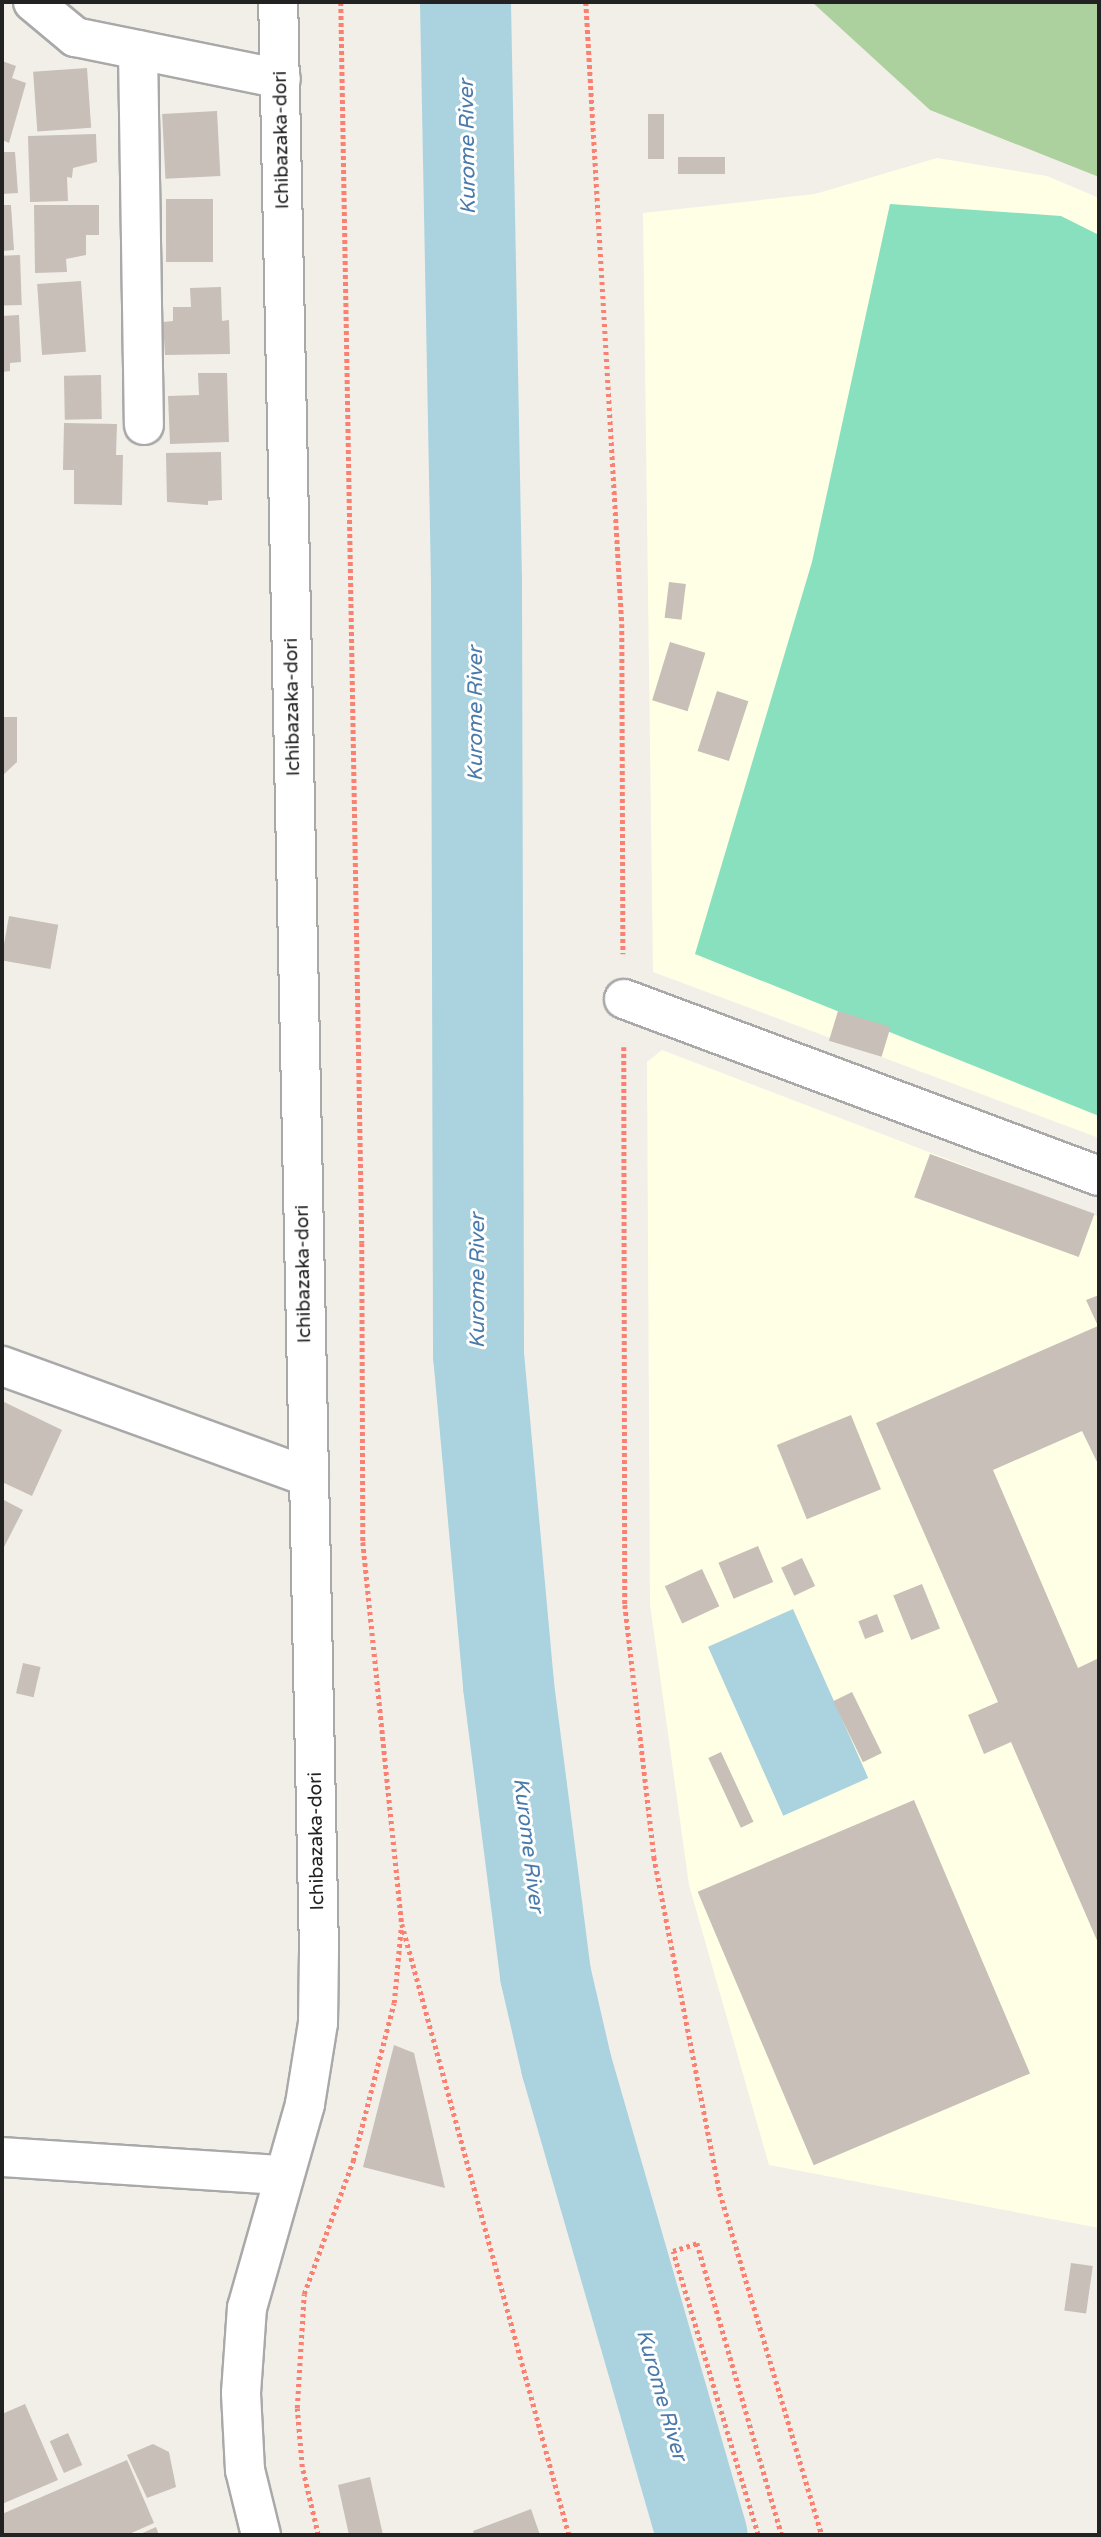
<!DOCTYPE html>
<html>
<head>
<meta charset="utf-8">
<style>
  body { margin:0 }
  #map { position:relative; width:1101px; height:2537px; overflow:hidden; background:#f2efe9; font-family:"Varela Round",sans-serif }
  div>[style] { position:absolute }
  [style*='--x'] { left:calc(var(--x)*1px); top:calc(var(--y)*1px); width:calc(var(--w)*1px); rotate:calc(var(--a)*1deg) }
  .education>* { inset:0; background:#ffffe5 }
  .forest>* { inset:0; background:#add19e }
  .pitch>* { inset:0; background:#88e0be }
  .water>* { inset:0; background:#aad3df; transform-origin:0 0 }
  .river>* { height:91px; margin:-45.5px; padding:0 45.5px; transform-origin:45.5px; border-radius:45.5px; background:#aad3df }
  .building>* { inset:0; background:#c7bfb8; transform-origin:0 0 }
  .path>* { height:4.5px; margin-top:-2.25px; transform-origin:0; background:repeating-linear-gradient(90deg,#fa8072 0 3.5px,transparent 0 7px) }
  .roads { filter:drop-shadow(2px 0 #a9a9a9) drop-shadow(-2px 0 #a9a9a9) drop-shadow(0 2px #a9a9a9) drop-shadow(0 -2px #a9a9a9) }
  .minor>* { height:38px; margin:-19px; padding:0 19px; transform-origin:19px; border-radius:19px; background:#fff }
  span { translate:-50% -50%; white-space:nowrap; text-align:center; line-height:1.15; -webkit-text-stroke:6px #fff; paint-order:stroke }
  .street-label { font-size:19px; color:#222 }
  .water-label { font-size:21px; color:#4a7aab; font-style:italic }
  .frame { position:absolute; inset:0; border:4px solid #222; pointer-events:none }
</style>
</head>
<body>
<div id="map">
  <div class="education">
    <i style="clip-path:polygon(937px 158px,1047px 176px,1099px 198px,1099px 1138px,653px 972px,643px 213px,815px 194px)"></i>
    <i style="clip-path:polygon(662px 1050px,1099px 1217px,1099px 2228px,769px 2165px,689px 1885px,650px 1604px,647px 1062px)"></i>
  </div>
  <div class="forest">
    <i style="clip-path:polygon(812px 2px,1099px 2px,1099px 177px,930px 110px)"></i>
  </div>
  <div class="pitch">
    <i style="clip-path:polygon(890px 204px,1061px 216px,1099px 235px,1099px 1116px,695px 954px,812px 562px)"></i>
  </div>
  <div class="water">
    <i style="left:793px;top:1609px;width:185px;height:93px;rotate:66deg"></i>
  </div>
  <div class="river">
    <i style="--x:465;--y:2;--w:579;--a:88.91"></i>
    <i style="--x:476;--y:581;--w:773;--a:89.85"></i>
    <i style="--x:478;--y:1354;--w:332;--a:84.8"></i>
    <i style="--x:508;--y:1685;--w:291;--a:82.7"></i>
    <i style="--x:545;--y:1974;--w:93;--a:77"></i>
    <i style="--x:566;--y:2065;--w:489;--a:73.9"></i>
  </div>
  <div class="building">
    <i style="clip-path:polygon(2px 61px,16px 66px,12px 78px,26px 83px,9px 143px,2px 140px)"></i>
    <i style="left:87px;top:68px;width:60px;height:54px;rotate:86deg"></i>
    <i style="left:217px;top:111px;width:65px;height:55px;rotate:87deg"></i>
    <i style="left:648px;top:114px;width:16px;height:45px"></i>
    <i style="clip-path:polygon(96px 134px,97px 162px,73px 168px,72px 178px,67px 177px,68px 201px,30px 202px,28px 136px)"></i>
    <i style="clip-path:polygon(2px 152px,15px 152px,18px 193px,2px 194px)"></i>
    <i style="left:678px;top:157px;width:47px;height:17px"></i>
    <i style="left:166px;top:199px;width:47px;height:63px"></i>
    <i style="clip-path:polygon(2px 205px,11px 205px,14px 250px,2px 251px)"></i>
    <i style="clip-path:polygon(34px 205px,99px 205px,99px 235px,86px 235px,86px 255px,66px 259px,67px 272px,35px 273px)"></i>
    <i style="left:20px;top:255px;width:50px;height:18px;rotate:88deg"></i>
    <i style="left:81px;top:281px;width:71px;height:44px;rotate:86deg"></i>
    <i style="clip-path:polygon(221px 287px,222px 321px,229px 320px,230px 354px,165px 355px,163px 322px,173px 321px,173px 307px,191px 307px,190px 288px)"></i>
    <i style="clip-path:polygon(19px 315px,21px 362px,10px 363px,10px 371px,2px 372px,2px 316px)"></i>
    <i style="clip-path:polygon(198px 373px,227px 373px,229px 442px,170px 444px,168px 396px,199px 395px)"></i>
    <i style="left:101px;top:375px;width:44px;height:37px;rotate:89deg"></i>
    <i style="clip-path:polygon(64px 423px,117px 424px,116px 455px,123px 455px,122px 505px,74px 504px,74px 470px,63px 470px)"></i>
    <i style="clip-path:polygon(221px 452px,222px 500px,208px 501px,208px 505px,167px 502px,166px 453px)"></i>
    <i style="left:669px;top:582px;width:17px;height:36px;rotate:7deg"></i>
    <i style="left:670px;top:642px;width:37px;height:61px;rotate:17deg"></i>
    <i style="left:717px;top:691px;width:33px;height:63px;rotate:18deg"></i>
    <i style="clip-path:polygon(2px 717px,17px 717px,17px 762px,2px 776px)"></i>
    <i style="left:9px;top:916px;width:50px;height:45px;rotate:10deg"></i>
    <i style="left:838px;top:1011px;width:55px;height:31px;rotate:17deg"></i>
    <i style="left:930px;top:1154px;width:175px;height:46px;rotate:20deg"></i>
    <i style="clip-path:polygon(1099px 1295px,1099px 1466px,1082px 1431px,993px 1470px,1078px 1668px,1099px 1658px,1099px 1945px,1011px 1742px,984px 1754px,968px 1715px,998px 1702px,876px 1423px,1098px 1326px,1086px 1300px)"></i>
    <i style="clip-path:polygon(2px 1401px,62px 1430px,32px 1496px,2px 1482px)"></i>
    <i style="left:851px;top:1415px;width:80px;height:80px;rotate:68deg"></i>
    <i style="clip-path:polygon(2px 1499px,23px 1510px,2px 1551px)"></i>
    <i style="left:758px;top:1546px;width:39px;height:43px;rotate:67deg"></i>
    <i style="left:802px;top:1558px;width:31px;height:23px;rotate:65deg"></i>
    <i style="left:702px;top:1569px;width:41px;height:41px;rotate:65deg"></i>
    <i style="left:922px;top:1584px;width:48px;height:31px;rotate:68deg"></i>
    <i style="left:877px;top:1614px;width:19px;height:20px;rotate:69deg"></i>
    <i style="left:23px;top:1663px;width:18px;height:31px;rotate:13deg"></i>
    <i style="left:852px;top:1692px;width:68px;height:21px;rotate:64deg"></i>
    <i style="left:721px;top:1752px;width:77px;height:14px;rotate:65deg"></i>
    <i style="left:914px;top:1800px;width:297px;height:235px;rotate:67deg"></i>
    <i style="clip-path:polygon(394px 2045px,414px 2053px,445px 2188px,363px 2167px)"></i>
    <i style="left:1071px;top:2263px;width:22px;height:48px;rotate:8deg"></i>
    <i style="clip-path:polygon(25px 2404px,58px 2480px,2px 2504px,2px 2414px)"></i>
    <i style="left:68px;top:2433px;width:35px;height:20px;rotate:66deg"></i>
    <i style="clip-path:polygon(153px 2444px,169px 2452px,176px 2487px,147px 2498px,127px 2455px)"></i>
    <i style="clip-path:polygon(127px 2460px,154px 2523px,127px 2535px,2px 2535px,2px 2514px)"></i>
    <i style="clip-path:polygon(370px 2477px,383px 2535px,349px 2535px,338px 2485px)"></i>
    <i style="clip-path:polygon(531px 2509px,540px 2535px,474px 2535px,473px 2531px)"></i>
    <i style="clip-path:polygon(156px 2527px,159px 2535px,138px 2535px)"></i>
  </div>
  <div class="path">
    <i style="--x:341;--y:2;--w:1241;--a:89.03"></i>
    <i style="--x:362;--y:1243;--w:299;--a:89.8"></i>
    <i style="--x:363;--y:1542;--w:384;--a:84.2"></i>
    <i style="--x:402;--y:1924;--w:633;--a:74.71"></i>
    <i style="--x:586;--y:2;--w:623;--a:86.69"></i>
    <i style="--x:622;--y:624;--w:330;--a:89.8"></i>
    <i style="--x:624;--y:1047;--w:558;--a:89.9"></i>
    <i style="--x:625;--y:1605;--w:254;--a:83.4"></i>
    <i style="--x:654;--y:1857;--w:342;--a:78.9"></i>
    <i style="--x:720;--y:2193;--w:357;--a:73.4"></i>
    <i style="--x:318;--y:2535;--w:70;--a:-103.2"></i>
    <i style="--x:302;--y:2467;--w:59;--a:-94.8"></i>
    <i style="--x:297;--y:2408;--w:114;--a:-86.5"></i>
    <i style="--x:304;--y:2294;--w:142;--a:-69.8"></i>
    <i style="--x:353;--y:2161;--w:163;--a:-75.5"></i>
    <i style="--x:394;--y:2003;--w:75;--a:-84.7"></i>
    <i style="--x:758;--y:2535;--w:296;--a:-106.7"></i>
    <i style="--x:673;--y:2251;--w:25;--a:-18"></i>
    <i style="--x:697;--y:2243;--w:304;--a:73.8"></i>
  </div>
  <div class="roads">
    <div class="minor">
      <i style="--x:33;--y:2;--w:55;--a:39.8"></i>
      <i style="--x:75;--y:37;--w:210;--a:11.5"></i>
      <i style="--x:138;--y:50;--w:375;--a:89.1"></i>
      <i style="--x:624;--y:999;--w:507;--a:20.44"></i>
      <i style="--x:2;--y:1366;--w:326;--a:19.9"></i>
      <i style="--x:2;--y:2157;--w:282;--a:3.7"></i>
      <i style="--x:261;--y:2535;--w:67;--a:-103.8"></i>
      <i style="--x:245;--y:2470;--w:77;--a:-93"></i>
      <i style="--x:241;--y:2393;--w:85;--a:-86"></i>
      <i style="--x:247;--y:2308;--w:212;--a:-74.1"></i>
      <i style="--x:305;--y:2104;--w:82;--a:-80.9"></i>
      <i style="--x:318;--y:2023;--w:71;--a:-89.2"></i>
      <i style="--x:319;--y:1952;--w:1950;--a:-91.2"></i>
    </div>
  </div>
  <div class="street-label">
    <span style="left:282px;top:140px;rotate:-91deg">Ichibazaka-dori</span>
    <span style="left:293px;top:707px;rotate:-91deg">Ichibazaka-dori</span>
    <span style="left:304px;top:1274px;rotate:-91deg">Ichibazaka-dori</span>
    <span style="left:317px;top:1841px;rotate:-91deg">Ichibazaka-dori</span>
  </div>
  <div class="water-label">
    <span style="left:468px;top:147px;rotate:-91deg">Kurome River</span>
    <span style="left:476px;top:714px;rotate:-90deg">Kurome River</span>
    <span style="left:478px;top:1281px;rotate:-90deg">Kurome River</span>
    <span style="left:528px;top:1845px;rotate:83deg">Kurome River</span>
    <span style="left:661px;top:2395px;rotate:74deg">Kurome River</span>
  </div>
  <div class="frame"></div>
</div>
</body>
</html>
